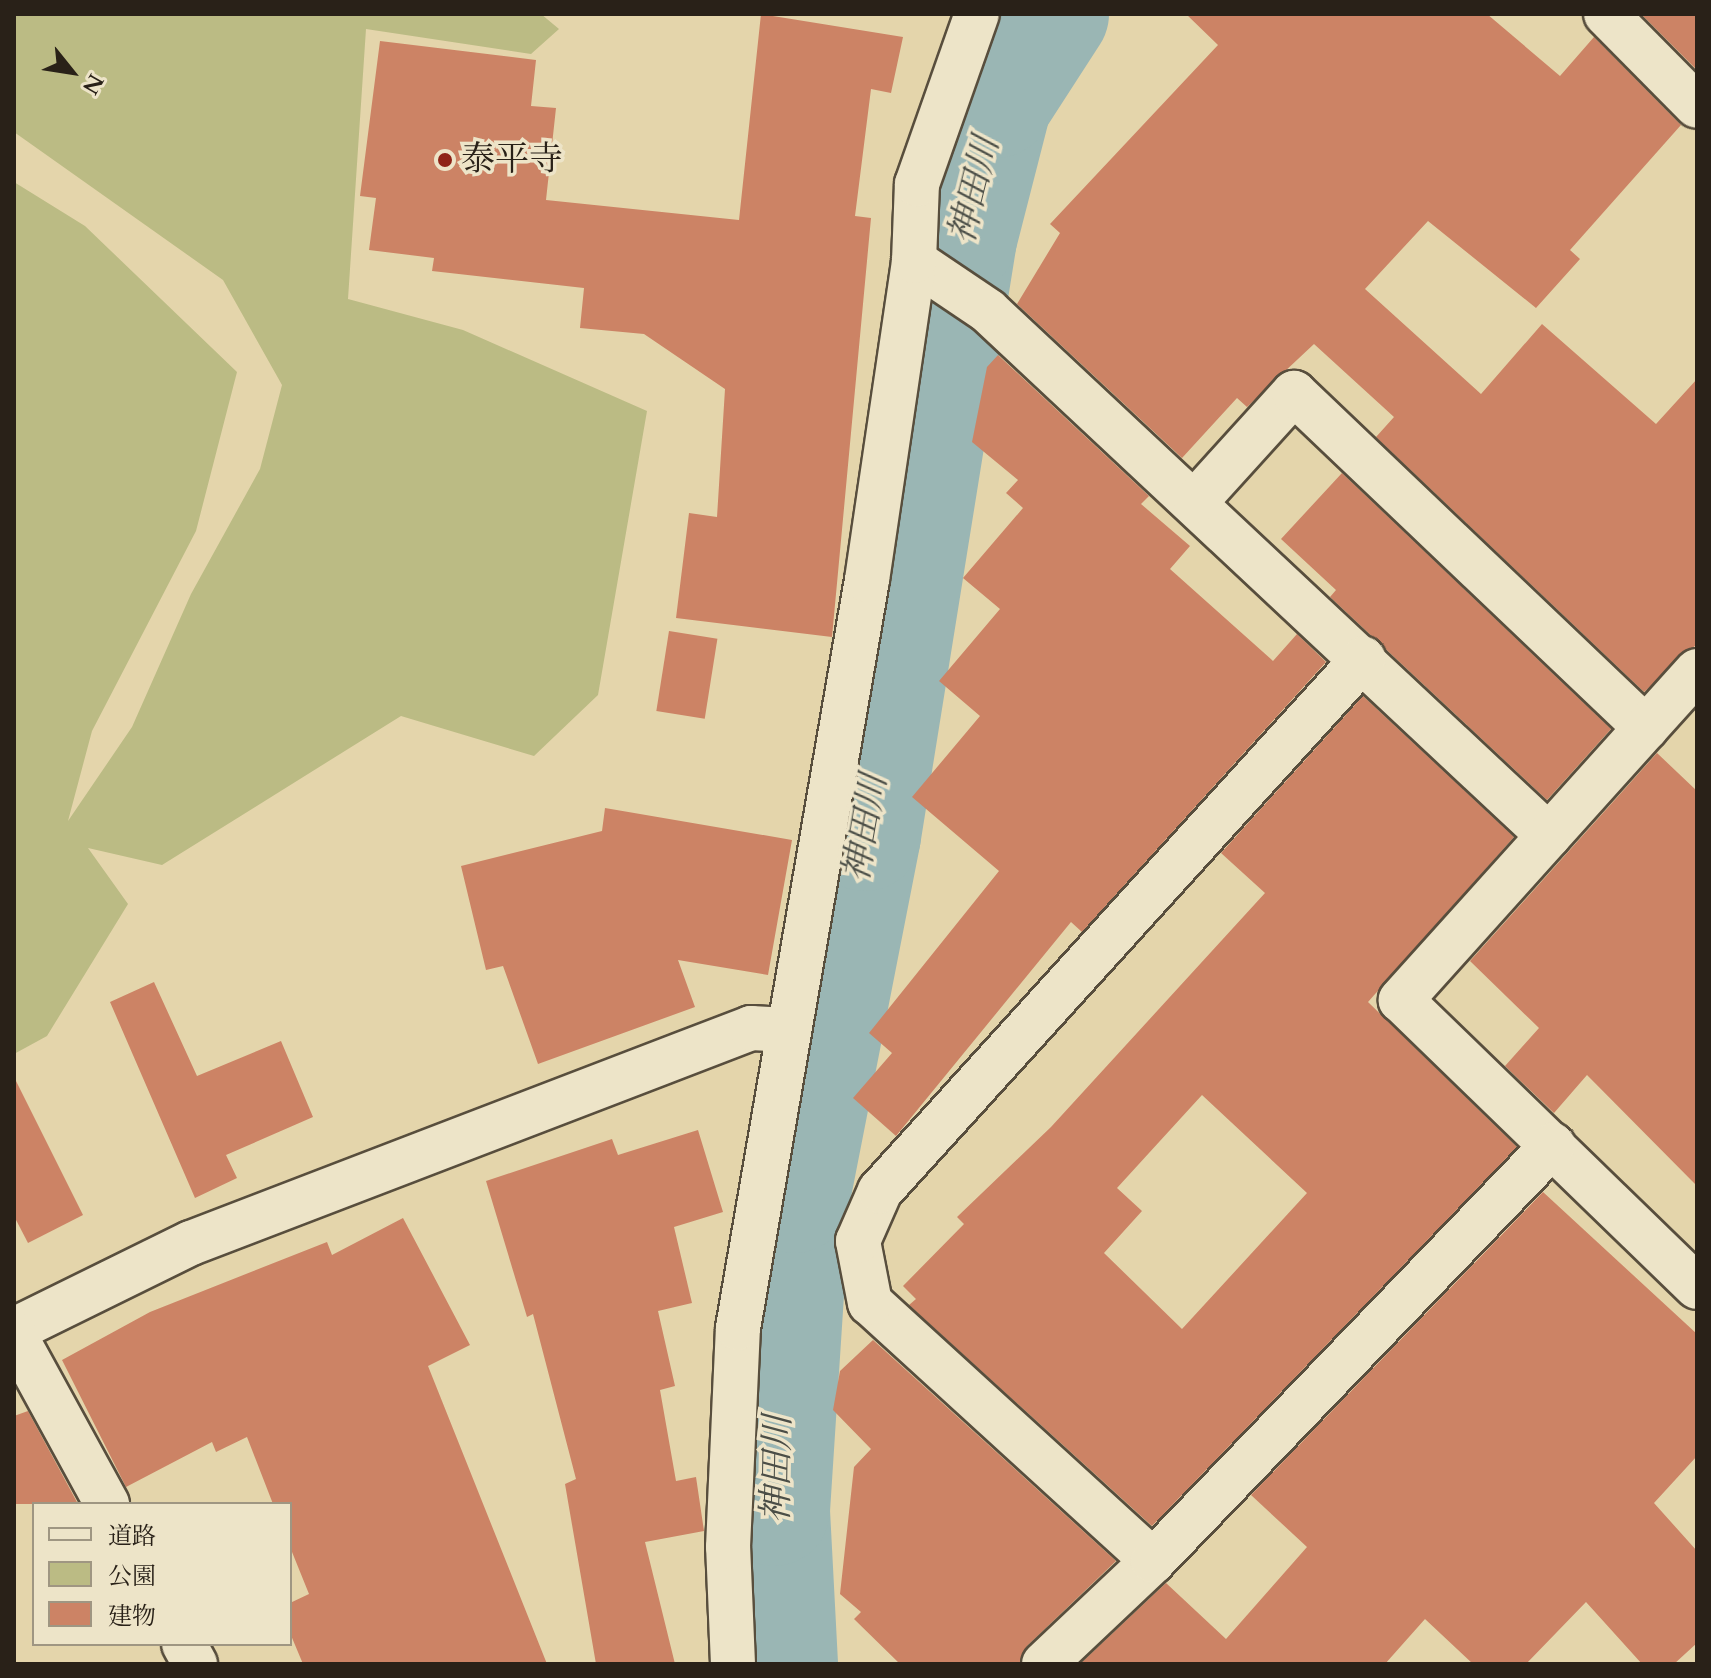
<!DOCTYPE html>
<html>
<head>
<meta charset="utf-8">
<style>
  body { margin:0 }
  #map { position:relative; width:1711px; height:1678px; overflow:hidden; background:#e4d5ab; font-family:Cardo,"Noto Serif JP",serif }
  div>[style] { position:absolute }
  [style*='--x'] { left:calc(var(--x)*1px); top:calc(var(--y)*1px); width:calc(var(--w)*1px); rotate:calc(var(--a)*1deg) }
  .green>* { inset:0; background:#bbbb84 }
  .river>* { height:112px; margin:-56px; padding:0 56px; transform-origin:56px; border-radius:56px; background:#9ab6b4 }
  .building>* { inset:0; background:#cc8365; transform-origin:0 0 }
  .roads { filter:drop-shadow(2px 0 #584e3d) drop-shadow(-2px 0 #584e3d) drop-shadow(0 2px #584e3d) drop-shadow(0 -2px #584e3d) }
  .minor>* { height:44px; margin:-22px; padding:0 22px; transform-origin:22px; border-radius:22px; background:#ede4c8 }
  .dots>* { width:22px; height:22px; translate:-50% -50%; box-sizing:border-box; border:4px solid #ede4c8; border-radius:50% }
  span { translate:-50% -50%; white-space:nowrap; text-align:center; line-height:1.15; -webkit-text-stroke:7px #ede4c8; paint-order:stroke }
  .poi-label { font-size:34px; color:#292118 }
  .left { translate:0 -50%; text-align:left }
  .water-label { font-size:36px; color:#4b4e47; font-style:italic }
  .frame { position:absolute; inset:0; border:16px solid #292118; pointer-events:none }
  .legend { position:absolute; left:32px; top:1502px; width:260px; height:144px; box-sizing:border-box; background:#ede4c8; border:2px solid #9f9682; margin:0; padding:10px 14px; list-style:none; font-size:24px; color:#292118 }
  .legend li { display:flex; align-items:center; gap:16px; height:40px }
  .legend b { width:40px; border:2px solid #9f9682 }
  .north { position:absolute; left:32px; top:32px; width:80px; height:80px; -webkit-text-stroke:6px #ede4c8; paint-order:stroke; rotate:120deg; font-size:22px; font-weight:700; line-height:32px; text-align:center; color:#292118 }
  .north::after { content:''; display:block; margin:auto; width:28px; height:36px; background:#292118; clip-path:polygon(50% 0,100% 100%,50% 72%,0 100%) }
</style>
</head>
<body>
<div id="map">
  <div class="green">
    <i style="clip-path:polygon(14px 14px,541px 14px,559px 29px,531px 54px,366px 29px,348px 299px,463px 330px,647px 411px,598px 695px,534px 756px,401px 716px,162px 865px,88px 848px,128px 904px,47px 1036px,14px 1054px,14px 182px,85px 226px,237px 372px,196px 531px,92px 731px,68px 821px,132px 727px,191px 594px,260px 469px,282px 385px,223px 280px,14px 132px)"></i>
  </div>
  <div class="river">
    <i style="--x:782;--y:1664;--w:154;--a:-93"></i>
    <i style="--x:774;--y:1510;--w:314;--a:-86.3"></i>
    <i style="--x:794;--y:1197;--w:369;--a:-78.9"></i>
    <i style="--x:865;--y:835;--w:605;--a:-80.86"></i>
    <i style="--x:961;--y:238;--w:140;--a:-75.6"></i>
    <i style="--x:996;--y:102;--w:105;--a:-57.1"></i>
  </div>
  <div class="building">
    <i style="clip-path:polygon(761px 14px,903px 37px,891px 93px,871px 89px,855px 216px,871px 218px,832px 637px,676px 618px,689px 513px,717px 517px,725px 389px,644px 334px,580px 328px,584px 288px,432px 271px,434px 258px,369px 250px,376px 198px,360px 196px,380px 41px,536px 60px,531px 106px,556px 108px,546px 200px,739px 220px)"></i>
    <i style="clip-path:polygon(1186px 14px,1487px 14px,1560px 76px,1594px 37px,1681px 125px,1570px 250px,1580px 259px,1536px 308px,1428px 221px,1365px 289px,1481px 394px,1542px 324px,1656px 424px,1697px 379px,1697px 644px,1644px 692px,1376px 437px,1394px 417px,1314px 344px,1247px 407px,1237px 398px,1182px 458px,1017px 304px,1060px 233px,1050px 224px,1218px 45px)"></i>
    <i style="clip-path:polygon(1641px 14px,1697px 14px,1697px 70px)"></i>
    <i style="clip-path:polygon(998px 355px,1149px 496px,1141px 504px,1190px 546px,1170px 569px,1273px 661px,1297px 634px,1326px 662px,1082px 932px,1071px 922px,896px 1136px,853px 1098px,892px 1053px,869px 1033px,999px 871px,912px 797px,980px 716px,939px 681px,1000px 609px,963px 578px,1023px 508px,1006px 493px,1018px 480px,972px 442px,987px 367px)"></i>
    <i style="clip-path:polygon(1342px 473px,1611px 729px,1547px 800px,1330px 597px,1336px 590px,1281px 539px)"></i>
    <i style="left:669px;top:631px;width:49px;height:81px;rotate:9deg"></i>
    <i style="clip-path:polygon(evenodd,1363px 696px,1514px 837px,1368px 1002px,1517px 1147px,1152px 1526px,909px 1305px,916px 1299px,903px 1286px,964px 1224px,957px 1217px,1051px 1127px,1265px 893px,1221px 853px,1363px 696px,1202px 1095px,1307px 1193px,1182px 1329px,1104px 1253px,1142px 1211px,1117px 1188px,1202px 1095px)"></i>
    <i style="clip-path:polygon(1657px 753px,1697px 791px,1697px 1186px,1587px 1075px,1554px 1113px,1505px 1066px,1539px 1028px,1470px 961px)"></i>
    <i style="clip-path:polygon(605px 808px,792px 840px,768px 975px,678px 960px,695px 1007px,538px 1064px,503px 966px,486px 970px,461px 866px,602px 831px)"></i>
    <i style="clip-path:polygon(154px 982px,197px 1076px,281px 1041px,313px 1117px,226px 1155px,237px 1178px,195px 1198px,110px 1002px)"></i>
    <i style="clip-path:polygon(14px 1077px,83px 1215px,28px 1243px,14px 1216px)"></i>
    <i style="clip-path:polygon(698px 1130px,723px 1212px,674px 1227px,692px 1303px,658px 1311px,675px 1386px,660px 1390px,676px 1481px,696px 1477px,704px 1531px,645px 1542px,675px 1664px,596px 1664px,565px 1484px,576px 1479px,533px 1314px,527px 1317px,486px 1181px,612px 1139px,618px 1155px)"></i>
    <i style="clip-path:polygon(1543px 1192px,1697px 1334px,1697px 1456px,1654px 1503px,1697px 1551px,1697px 1643px,1674px 1664px,1642px 1664px,1586px 1602px,1526px 1664px,1473px 1664px,1425px 1619px,1385px 1664px,1080px 1664px,1166px 1583px,1226px 1639px,1307px 1547px,1251px 1495px)"></i>
    <i style="clip-path:polygon(403px 1218px,470px 1345px,428px 1366px,547px 1664px,303px 1664px,290px 1633px,290px 1603px,309px 1594px,290px 1547px,290px 1504px,273px 1504px,247px 1437px,216px 1452px,212px 1442px,126px 1487px,62px 1360px,150px 1312px,327px 1242px,332px 1255px)"></i>
    <i style="clip-path:polygon(873px 1340px,1116px 1561px,1027px 1646px,1020px 1664px,900px 1664px,854px 1619px,861px 1612px,840px 1594px,854px 1467px,871px 1449px,833px 1410px,840px 1371px)"></i>
    <i style="clip-path:polygon(28px 1411px,78px 1504px,14px 1504px,14px 1416px)"></i>
  </div>
  <div class="roads">
    <div class="minor">
      <i style="--x:1606;--y:14;--w:129;--a:45.3"></i>
      <i style="--x:914;--y:261;--w:89;--a:34"></i>
      <i style="--x:988;--y:311;--w:768;--a:43.1"></i>
      <i style="--x:1196;--y:501;--w:146;--a:-47.8"></i>
      <i style="--x:1294;--y:393;--w:486;--a:43.6"></i>
      <i style="--x:1697;--y:671;--w:443;--a:132"></i>
      <i style="--x:1401;--y:1000;--w:412;--a:44.1"></i>
      <i style="--x:14;--y:1330;--w:197;--a:-26.2"></i>
      <i style="--x:191;--y:1243;--w:600;--a:-21"></i>
      <i style="--x:751;--y:1028;--w:36;--a:3"></i>
      <i style="--x:14;--y:1334;--w:194;--a:61.3"></i>
      <i style="--x:1153;--y:1561;--w:383;--a:-137.6"></i>
      <i style="--x:870;--y:1303;--w:63;--a:-101"></i>
      <i style="--x:858;--y:1241;--w:55;--a:-66.3"></i>
      <i style="--x:880;--y:1191;--w:719;--a:-47.76"></i>
      <i style="--x:184;--y:1644;--w:23;--a:61"></i>
      <i style="--x:733;--y:1664;--w:117;--a:-92.4"></i>
      <i style="--x:728;--y:1547;--w:219;--a:-87.4"></i>
      <i style="--x:738;--y:1328;--w:759;--a:-80.22"></i>
      <i style="--x:867;--y:580;--w:322;--a:-81.6"></i>
      <i style="--x:914;--y:261;--w:77;--a:-87.8"></i>
      <i style="--x:917;--y:184;--w:180;--a:-70.6"></i>
      <i style="--x:1044;--y:1664;--w:150;--a:-43.4"></i>
      <i style="--x:1153;--y:1561;--w:577;--a:-46.12"></i>
    </div>
  </div>
  <div class="dots">
    <i style="left:445px;top:160px;background:#8f2418"></i>
  </div>
  <div class="poi-label">
    <span class="left" style="left:461px;top:160px">泰平寺</span>
  </div>
  <div class="water-label">
    <span style="left:974px;top:190px;rotate:-76deg">神田川</span>
    <span style="left:865px;top:828px;rotate:-80deg">神田川</span>
    <span style="left:777px;top:1469px;rotate:-89deg">神田川</span>
  </div>
  <div class="frame"></div>
  <ul class="legend">
  <li><b style="height:10px;background:#ede4c8"></b>道路</li>
  <li><b style="height:22px;background:#bbbb84"></b>公園</li>
  <li><b style="height:22px;background:#cc8365"></b>建物</li>
  </ul>
  <div class="north">N</div>
</div>
</body>
</html>
